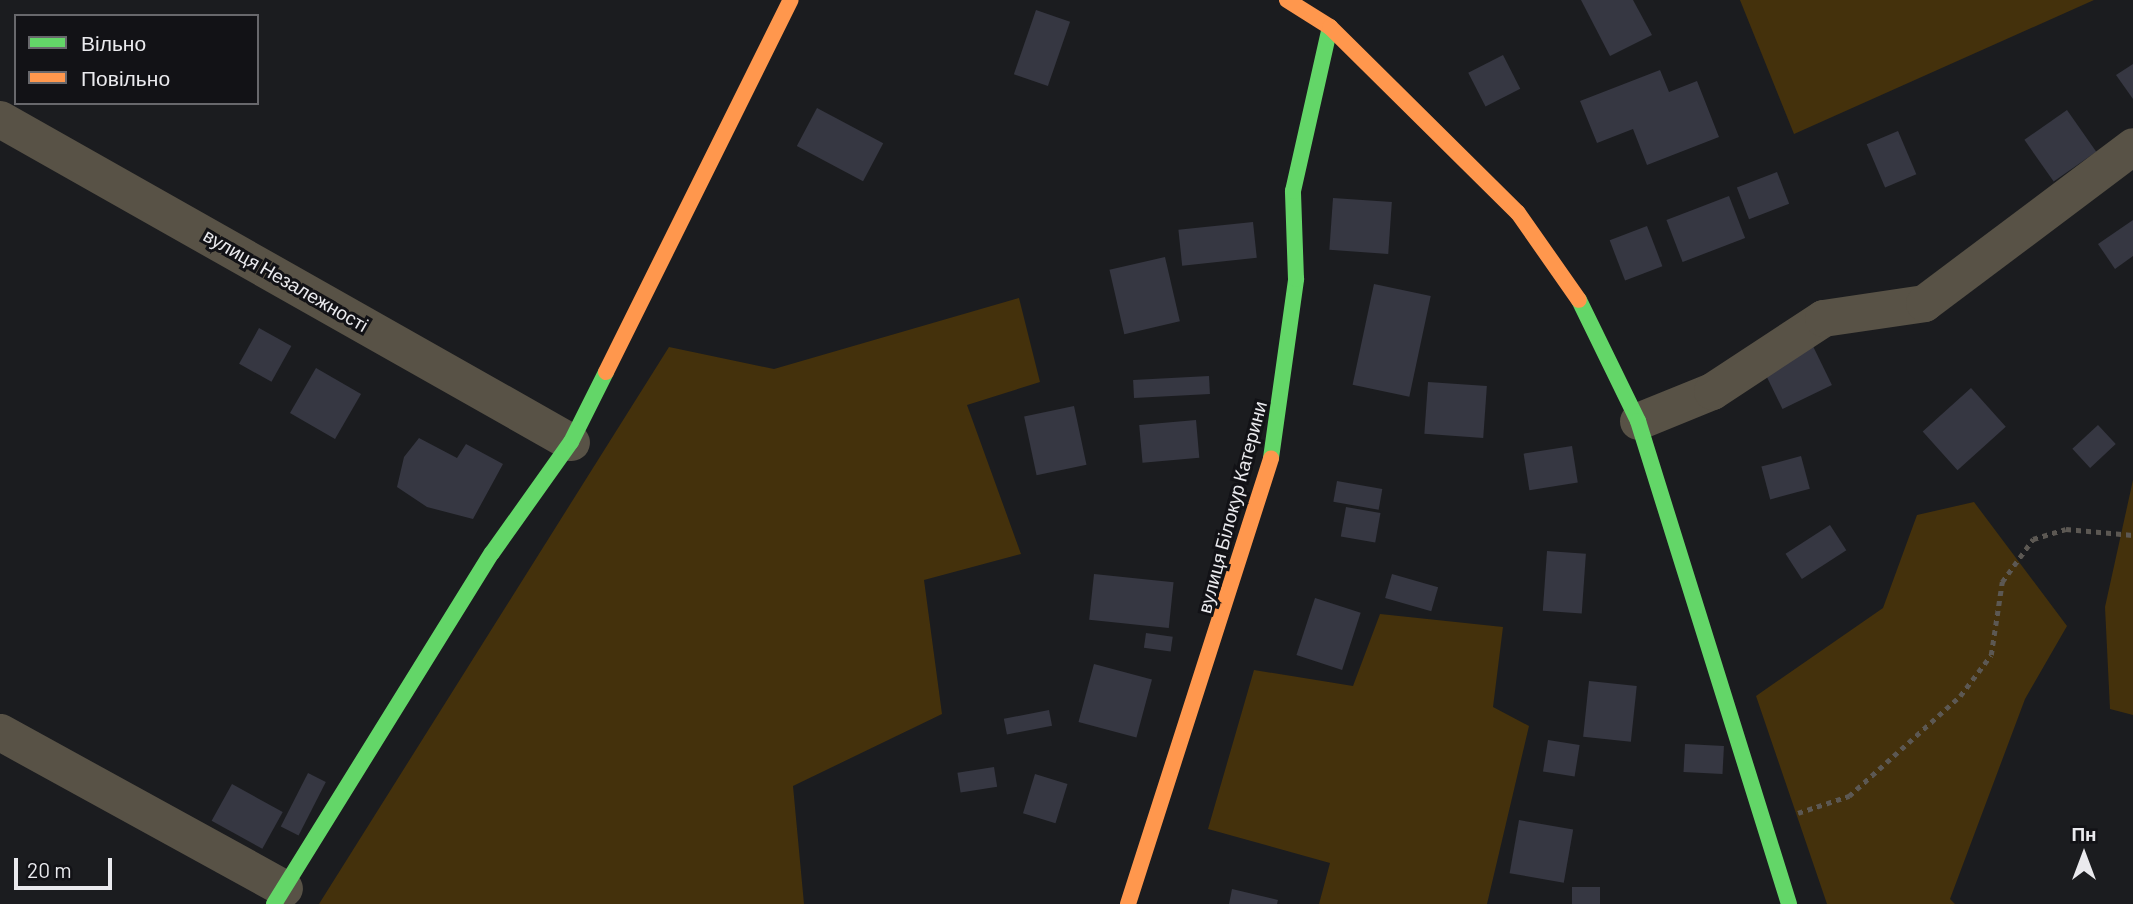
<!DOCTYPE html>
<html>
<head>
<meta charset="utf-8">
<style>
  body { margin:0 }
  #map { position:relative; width:2133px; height:904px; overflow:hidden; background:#1b1c1f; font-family:Barlow,sans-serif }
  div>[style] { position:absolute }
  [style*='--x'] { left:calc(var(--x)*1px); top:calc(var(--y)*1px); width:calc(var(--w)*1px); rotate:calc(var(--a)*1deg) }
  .green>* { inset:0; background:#44310c }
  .building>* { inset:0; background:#363742; transform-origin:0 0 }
  .path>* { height:4.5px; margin-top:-2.25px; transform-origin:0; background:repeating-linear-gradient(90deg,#5c5853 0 5px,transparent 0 10px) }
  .street>* { height:37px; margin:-18.5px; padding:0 18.5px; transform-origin:18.5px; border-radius:18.5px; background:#585246 }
  .fast>* { height:16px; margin:-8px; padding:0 8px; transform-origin:8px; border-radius:8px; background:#63d668 }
  .slow>* { height:16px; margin:-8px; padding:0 8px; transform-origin:8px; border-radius:8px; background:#ff974d }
  span { translate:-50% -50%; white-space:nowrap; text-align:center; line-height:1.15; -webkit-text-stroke:6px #121216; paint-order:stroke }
  .street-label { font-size:19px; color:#eaeaee }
  .legend { position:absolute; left:14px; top:14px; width:245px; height:91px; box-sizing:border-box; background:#121216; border:2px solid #68686c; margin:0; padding:9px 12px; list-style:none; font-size:21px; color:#eaeaee }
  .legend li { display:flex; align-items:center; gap:14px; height:35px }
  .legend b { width:35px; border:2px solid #68686c }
  .north { position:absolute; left:2049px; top:820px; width:70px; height:70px; -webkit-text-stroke:5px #121216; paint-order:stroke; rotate:0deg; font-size:19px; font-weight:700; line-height:28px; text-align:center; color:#eaeaee }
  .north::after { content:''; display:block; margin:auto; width:24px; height:32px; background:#eaeaee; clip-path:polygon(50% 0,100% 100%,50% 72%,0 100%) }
  .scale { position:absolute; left:14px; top:858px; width:98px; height:32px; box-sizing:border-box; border:4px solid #eaeaee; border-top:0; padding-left:9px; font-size:21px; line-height:24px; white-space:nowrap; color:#eaeaee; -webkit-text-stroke:5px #121216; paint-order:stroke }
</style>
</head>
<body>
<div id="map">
  <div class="green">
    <i style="clip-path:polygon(1740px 0,2094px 0,1794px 134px)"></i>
    <i style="clip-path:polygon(1019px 298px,1040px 382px,967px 405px,1021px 554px,924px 580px,942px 714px,793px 786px,804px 904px,319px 904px,669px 347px,774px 369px)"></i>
    <i style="clip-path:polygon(2133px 480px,2133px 715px,2110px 709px,2105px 607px)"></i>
    <i style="clip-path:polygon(1974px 502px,2067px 626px,2025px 699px,1950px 899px,1955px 904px,1827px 904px,1756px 696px,1883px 608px,1917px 515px)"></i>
    <i style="clip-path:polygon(1380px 614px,1503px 627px,1493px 707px,1529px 726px,1487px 904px,1319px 904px,1330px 863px,1208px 829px,1254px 670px,1353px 686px)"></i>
  </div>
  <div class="building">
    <i style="clip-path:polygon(1581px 0,1633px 0,1652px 35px,1610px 56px)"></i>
    <i style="left:1036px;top:10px;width:36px;height:68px;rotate:19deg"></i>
    <i style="left:1503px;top:55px;width:38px;height:39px;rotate:63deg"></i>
    <i style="clip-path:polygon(2133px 64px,2133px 99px,2116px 75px)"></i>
    <i style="clip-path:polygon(1660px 70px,1669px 92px,1697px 81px,1719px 137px,1647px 165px,1633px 129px,1597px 143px,1580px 101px)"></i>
    <i style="left:817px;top:108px;width:75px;height:43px;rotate:28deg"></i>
    <i style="left:2067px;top:110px;width:51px;height:52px;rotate:55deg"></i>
    <i style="left:1898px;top:131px;width:47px;height:34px;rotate:67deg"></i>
    <i style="left:1777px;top:172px;width:34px;height:43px;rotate:69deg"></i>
    <i style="left:1729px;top:196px;width:45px;height:67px;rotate:69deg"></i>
    <i style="left:1333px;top:198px;width:59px;height:52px;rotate:4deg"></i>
    <i style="clip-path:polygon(2133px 220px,2133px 256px,2115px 269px,2098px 244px)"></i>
    <i style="left:1253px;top:222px;width:36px;height:75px;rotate:84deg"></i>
    <i style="left:1647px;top:226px;width:43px;height:40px;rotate:69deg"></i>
    <i style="left:1165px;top:257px;width:66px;height:57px;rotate:77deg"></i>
    <i style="left:1374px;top:284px;width:58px;height:103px;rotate:12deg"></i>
    <i style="left:259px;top:328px;width:37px;height:41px;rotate:29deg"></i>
    <i style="left:1810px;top:340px;width:50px;height:55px;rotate:64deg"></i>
    <i style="left:316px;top:368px;width:52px;height:52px;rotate:30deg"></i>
    <i style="left:1209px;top:376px;width:18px;height:76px;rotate:87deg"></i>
    <i style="left:1428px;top:382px;width:59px;height:52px;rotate:4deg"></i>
    <i style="left:1971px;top:388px;width:52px;height:65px;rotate:48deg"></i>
    <i style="left:1074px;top:406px;width:60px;height:51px;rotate:78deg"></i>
    <i style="left:1196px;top:420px;width:38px;height:57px;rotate:85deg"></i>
    <i style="left:2098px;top:425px;width:26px;height:35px;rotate:47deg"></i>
    <i style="clip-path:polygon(419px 438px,457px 458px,466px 444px,503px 464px,473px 519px,427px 507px,397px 487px,404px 457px)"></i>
    <i style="left:1572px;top:446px;width:37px;height:49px;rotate:81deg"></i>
    <i style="left:1801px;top:456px;width:34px;height:41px;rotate:75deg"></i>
    <i style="left:1337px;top:481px;width:46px;height:21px;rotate:10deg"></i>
    <i style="left:1346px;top:507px;width:35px;height:30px;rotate:10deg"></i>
    <i style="left:1830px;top:525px;width:30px;height:53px;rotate:57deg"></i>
    <i style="left:1547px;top:551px;width:39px;height:60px;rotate:4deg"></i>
    <i style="left:1094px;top:574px;width:80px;height:46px;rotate:6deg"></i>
    <i style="left:1392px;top:574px;width:48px;height:25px;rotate:16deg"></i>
    <i style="left:1315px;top:598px;width:48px;height:60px;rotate:18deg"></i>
    <i style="left:1146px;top:633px;width:27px;height:15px;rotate:8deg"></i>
    <i style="left:1094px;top:664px;width:60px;height:60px;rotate:15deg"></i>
    <i style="left:1589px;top:681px;width:48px;height:56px;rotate:6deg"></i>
    <i style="left:1049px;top:710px;width:16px;height:46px;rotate:79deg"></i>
    <i style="left:1548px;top:740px;width:32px;height:32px;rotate:9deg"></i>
    <i style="left:1685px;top:744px;width:39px;height:28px;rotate:3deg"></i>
    <i style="left:994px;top:767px;width:20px;height:37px;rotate:81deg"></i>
    <i style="left:308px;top:773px;width:20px;height:60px;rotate:27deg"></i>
    <i style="left:1035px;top:774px;width:34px;height:41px;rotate:17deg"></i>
    <i style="left:232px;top:784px;width:58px;height:42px;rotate:29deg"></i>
    <i style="left:1519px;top:820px;width:55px;height:54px;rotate:10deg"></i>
    <i style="left:1600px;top:887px;width:17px;height:28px;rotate:90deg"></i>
    <i style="clip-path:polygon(1232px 889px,1278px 900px,1277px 904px,1229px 904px)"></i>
  </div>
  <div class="path">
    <i style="--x:1798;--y:813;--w:54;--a:-18.4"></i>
    <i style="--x:1849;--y:796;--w:149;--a:-42"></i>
    <i style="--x:1960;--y:696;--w:51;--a:-52.9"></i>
    <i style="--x:1991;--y:655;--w:74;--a:-81.4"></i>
    <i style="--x:2002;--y:582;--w:53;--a:-54.2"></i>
    <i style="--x:2033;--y:539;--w:34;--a:-17"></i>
    <i style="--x:2066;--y:529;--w:67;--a:5.1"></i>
  </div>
  <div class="street">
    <i style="--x:0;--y:119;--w:656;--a:29.5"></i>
    <i style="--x:1638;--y:421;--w:80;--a:-22.1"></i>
    <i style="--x:1712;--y:391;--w:133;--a:-33.3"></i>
    <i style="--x:1823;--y:318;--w:102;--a:-8.4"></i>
    <i style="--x:1924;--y:303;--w:261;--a:-36.9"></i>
    <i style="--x:0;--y:732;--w:324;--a:28.8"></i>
  </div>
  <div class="fast">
    <i style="--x:1579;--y:300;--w:135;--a:64"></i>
    <i style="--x:1638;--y:421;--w:506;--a:72.64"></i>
    <i style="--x:1271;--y:458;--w:181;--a:-82"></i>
    <i style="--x:1296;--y:279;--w:88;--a:-92"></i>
    <i style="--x:1293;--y:191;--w:168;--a:-77.3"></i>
    <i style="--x:274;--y:904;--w:413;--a:-58.2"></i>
    <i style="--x:492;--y:553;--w:136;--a:-54.6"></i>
    <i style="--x:571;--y:442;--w:78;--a:-63.4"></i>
  </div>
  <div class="slow">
    <i style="--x:1287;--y:0;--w:51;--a:32.1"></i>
    <i style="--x:1330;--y:27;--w:264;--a:44.7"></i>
    <i style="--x:1518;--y:213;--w:106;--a:55"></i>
    <i style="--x:606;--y:372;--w:415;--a:-63.6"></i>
    <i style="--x:1128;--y:904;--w:468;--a:-72.2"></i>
  </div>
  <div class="street-label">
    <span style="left:286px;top:280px;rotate:30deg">вулиця Незалежності</span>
    <span style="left:1232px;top:507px;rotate:-75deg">вулиця Білокур Катерини</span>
  </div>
  <ul class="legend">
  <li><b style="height:9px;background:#63d668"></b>Вільно</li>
  <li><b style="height:9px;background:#ff974d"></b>Повільно</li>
  </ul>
  <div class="north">Пн</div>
  <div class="scale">20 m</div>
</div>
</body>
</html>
